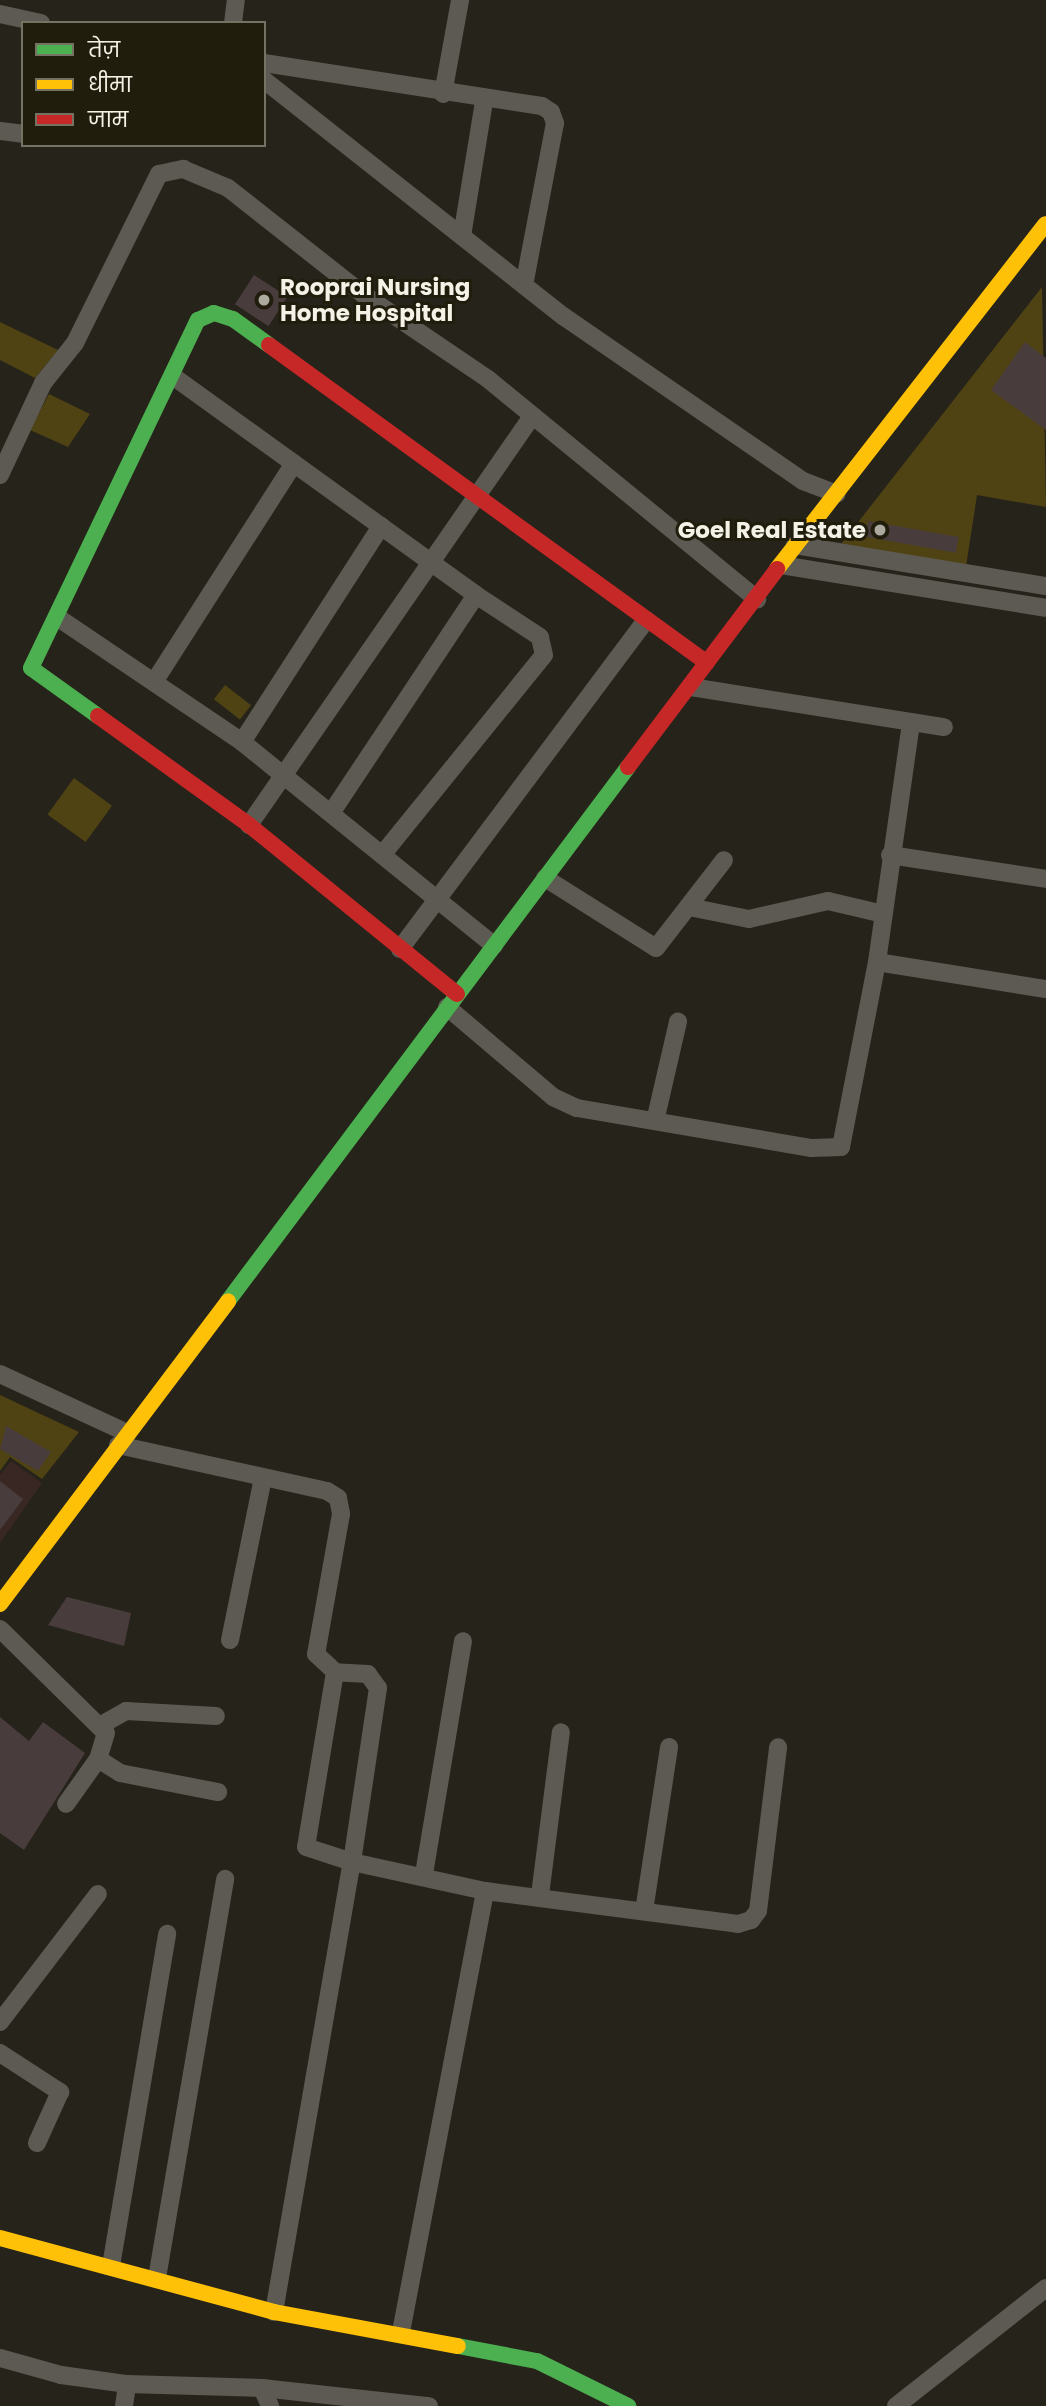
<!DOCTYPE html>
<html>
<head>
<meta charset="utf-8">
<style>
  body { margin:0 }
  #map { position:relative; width:1046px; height:2406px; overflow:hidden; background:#26231a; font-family:Poppins,"Noto Sans Devanagari",sans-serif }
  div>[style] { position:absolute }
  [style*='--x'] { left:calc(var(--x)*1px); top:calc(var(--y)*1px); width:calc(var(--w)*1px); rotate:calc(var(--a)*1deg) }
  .commercial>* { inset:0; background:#382722 }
  .green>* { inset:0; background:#504313; transform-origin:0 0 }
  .building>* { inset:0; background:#493c3c; transform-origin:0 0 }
  .street>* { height:18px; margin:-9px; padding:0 9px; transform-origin:9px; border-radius:9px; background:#5c5a52 }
  .fast>* { height:16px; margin:-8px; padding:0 8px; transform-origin:8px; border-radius:8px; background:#4caf50 }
  .slow>* { height:16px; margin:-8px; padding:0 8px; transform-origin:8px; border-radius:8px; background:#ffc107 }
  .jam>* { height:16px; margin:-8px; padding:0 8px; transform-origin:8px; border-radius:8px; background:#c62828 }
  .dots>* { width:19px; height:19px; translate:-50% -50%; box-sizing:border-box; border:4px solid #211d0d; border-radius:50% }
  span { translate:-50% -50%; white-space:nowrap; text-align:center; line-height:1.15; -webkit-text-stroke:6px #211d0d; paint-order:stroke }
  .poi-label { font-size:23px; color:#f4f2e7; font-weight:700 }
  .left { translate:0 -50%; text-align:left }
  .right { translate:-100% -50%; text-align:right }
  .legend { position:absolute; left:21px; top:21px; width:245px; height:126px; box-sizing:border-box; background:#211d0d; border:2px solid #757264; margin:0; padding:9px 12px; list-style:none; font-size:21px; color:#f4f2e7 }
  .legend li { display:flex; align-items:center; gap:14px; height:35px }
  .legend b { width:35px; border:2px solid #757264 }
</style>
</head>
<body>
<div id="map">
  <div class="commercial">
    <i style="clip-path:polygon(11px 1461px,42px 1483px,0 1543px,0 1475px)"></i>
  </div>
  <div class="green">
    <i style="clip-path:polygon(1042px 287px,1046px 507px,977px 495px,965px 573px,834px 553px)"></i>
    <i style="clip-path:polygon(0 322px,58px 350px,35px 378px,0 360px)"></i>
    <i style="clip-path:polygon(49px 394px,90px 414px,68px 447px,30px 430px)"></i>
    <i style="left:225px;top:685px;width:33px;height:18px;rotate:38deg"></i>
    <i style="left:74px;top:778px;width:47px;height:45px;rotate:36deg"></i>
    <i style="clip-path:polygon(0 1395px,79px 1432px,42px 1479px,10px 1457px,0 1471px)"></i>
  </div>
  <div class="building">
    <i style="left:254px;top:275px;width:40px;height:35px;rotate:33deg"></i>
    <i style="clip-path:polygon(1025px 342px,1046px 358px,1046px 430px,991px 390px)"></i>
    <i style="left:868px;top:521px;width:92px;height:16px;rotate:10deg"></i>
    <i style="clip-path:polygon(6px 1426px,51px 1452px,38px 1471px,0 1449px)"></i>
    <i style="clip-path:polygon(0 1481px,23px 1499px,0 1530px)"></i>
    <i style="clip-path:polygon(67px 1597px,131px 1613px,124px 1646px,48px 1625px)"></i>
    <i style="clip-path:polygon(0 1717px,29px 1741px,43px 1722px,85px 1753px,24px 1850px,0 1833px)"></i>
  </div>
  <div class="street">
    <i style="--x:0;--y:14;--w:42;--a:12.4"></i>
    <i style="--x:233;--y:23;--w:23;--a:-83"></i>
    <i style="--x:264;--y:63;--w:281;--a:8.8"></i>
    <i style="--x:542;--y:106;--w:11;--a:34"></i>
    <i style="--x:551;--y:112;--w:12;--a:70"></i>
    <i style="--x:555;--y:123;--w:165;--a:100.8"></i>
    <i style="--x:264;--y:80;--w:381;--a:38.3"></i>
    <i style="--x:563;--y:316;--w:291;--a:34.5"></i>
    <i style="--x:803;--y:481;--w:36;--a:21"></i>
    <i style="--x:443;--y:94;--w:96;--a:-79.7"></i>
    <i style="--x:0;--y:131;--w:23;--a:7"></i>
    <i style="--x:462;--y:236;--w:137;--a:-80.7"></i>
    <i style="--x:174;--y:377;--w:372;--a:35.8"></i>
    <i style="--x:476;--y:595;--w:260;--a:123.6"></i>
    <i style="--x:0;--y:475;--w:102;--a:-64.9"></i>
    <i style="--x:43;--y:383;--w:51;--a:-51.3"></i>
    <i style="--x:75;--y:343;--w:189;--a:-63.6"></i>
    <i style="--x:159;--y:174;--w:25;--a:-12"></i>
    <i style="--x:183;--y:169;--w:49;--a:22.9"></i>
    <i style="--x:228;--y:188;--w:173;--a:38.2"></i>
    <i style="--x:364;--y:295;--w:150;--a:34.1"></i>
    <i style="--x:488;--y:379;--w:348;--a:39.3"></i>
    <i style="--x:795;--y:545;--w:254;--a:9.3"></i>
    <i style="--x:781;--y:565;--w:268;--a:9.2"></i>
    <i style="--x:57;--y:617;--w:223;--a:34"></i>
    <i style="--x:242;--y:742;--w:324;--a:38.9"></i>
    <i style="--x:156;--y:679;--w:256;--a:-57.4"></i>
    <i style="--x:691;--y:687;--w:256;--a:9"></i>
    <i style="--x:242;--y:742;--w:257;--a:-57.2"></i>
    <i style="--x:249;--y:825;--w:497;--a:-55.3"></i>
    <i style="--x:382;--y:855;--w:257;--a:-51"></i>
    <i style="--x:544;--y:655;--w:18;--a:-103"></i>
    <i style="--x:540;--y:637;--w:77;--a:-146.7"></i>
    <i style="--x:890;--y:855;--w:158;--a:8.7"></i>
    <i style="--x:545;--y:878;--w:131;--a:32.2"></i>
    <i style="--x:656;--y:948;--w:111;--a:-52.3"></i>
    <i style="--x:689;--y:907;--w:61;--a:11.3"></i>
    <i style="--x:749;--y:919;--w:81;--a:-12.8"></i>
    <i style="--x:828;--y:901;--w:57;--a:13.3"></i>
    <i style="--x:400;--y:949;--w:411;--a:-53.2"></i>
    <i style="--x:877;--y:962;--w:171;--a:9.1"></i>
    <i style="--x:447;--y:1007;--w:139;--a:40.3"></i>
    <i style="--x:553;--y:1097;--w:26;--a:25"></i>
    <i style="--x:577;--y:1108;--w:238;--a:9.7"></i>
    <i style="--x:812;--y:1148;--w:29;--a:-2"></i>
    <i style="--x:841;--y:1147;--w:188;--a:-79"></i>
    <i style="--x:877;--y:962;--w:242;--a:-81.9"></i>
    <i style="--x:656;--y:1117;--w:98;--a:-77"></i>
    <i style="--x:0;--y:1374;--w:140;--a:24.9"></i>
    <i style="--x:118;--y:1445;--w:214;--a:12.4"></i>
    <i style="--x:327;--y:1491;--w:13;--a:32"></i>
    <i style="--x:338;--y:1498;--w:16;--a:79"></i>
    <i style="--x:341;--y:1514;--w:142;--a:100.1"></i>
    <i style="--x:316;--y:1654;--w:26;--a:43"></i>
    <i style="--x:0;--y:1629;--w:148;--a:44.5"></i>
    <i style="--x:106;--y:1733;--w:27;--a:107"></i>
    <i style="--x:98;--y:1759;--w:55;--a:125.4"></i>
    <i style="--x:230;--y:1640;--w:165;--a:-78.5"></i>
    <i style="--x:101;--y:1725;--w:29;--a:-29"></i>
    <i style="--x:126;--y:1711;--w:90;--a:3.2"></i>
    <i style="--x:98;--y:1759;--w:26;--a:32"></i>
    <i style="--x:120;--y:1773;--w:100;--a:11"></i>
    <i style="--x:424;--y:1874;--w:236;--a:-80.5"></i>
    <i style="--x:540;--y:1895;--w:164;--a:-82.7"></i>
    <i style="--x:644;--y:1911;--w:166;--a:-81.3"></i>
    <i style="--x:0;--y:2022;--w:161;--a:-52.6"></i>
    <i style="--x:0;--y:2053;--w:72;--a:33"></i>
    <i style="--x:60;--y:2092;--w:56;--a:114.3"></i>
    <i style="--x:111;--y:2266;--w:337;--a:-80.4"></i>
    <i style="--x:157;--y:2278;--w:405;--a:-80.3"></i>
    <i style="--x:274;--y:2312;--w:457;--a:-80.2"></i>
    <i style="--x:352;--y:1862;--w:176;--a:-81.5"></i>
    <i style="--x:378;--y:1688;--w:17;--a:-126"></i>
    <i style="--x:368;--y:1674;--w:33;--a:-177"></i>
    <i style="--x:335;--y:1672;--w:177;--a:99.4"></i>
    <i style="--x:306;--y:1847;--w:48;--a:18.1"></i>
    <i style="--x:352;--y:1862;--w:136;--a:12.3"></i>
    <i style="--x:485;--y:1891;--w:255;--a:7.4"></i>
    <i style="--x:738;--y:1924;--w:14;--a:-17"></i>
    <i style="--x:751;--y:1920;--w:11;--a:-52"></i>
    <i style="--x:758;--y:1911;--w:165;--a:-83"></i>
    <i style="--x:401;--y:2332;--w:449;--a:-79.2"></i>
    <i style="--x:0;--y:2358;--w:63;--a:15.6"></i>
    <i style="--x:61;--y:2375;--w:67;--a:7.8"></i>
    <i style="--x:127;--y:2384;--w:135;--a:1.7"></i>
    <i style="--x:262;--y:2388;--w:20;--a:66"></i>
    <i style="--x:262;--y:2388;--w:168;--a:6.2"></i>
    <i style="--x:124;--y:2406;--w:22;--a:-82"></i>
    <i style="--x:896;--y:2406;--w:191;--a:-38.2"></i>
  </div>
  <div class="fast">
    <i style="--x:98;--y:716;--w:82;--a:-144.4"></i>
    <i style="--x:31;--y:668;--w:386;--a:-64.4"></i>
    <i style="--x:198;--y:320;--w:17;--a:-24"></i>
    <i style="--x:214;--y:313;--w:20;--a:18"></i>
    <i style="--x:233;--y:319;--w:44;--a:35.8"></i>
    <i style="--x:228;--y:1301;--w:667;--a:-53.16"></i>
    <i style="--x:458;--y:2346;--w:80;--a:10.8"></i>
    <i style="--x:537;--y:2361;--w:102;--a:26.3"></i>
  </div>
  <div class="slow">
    <i style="--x:777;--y:569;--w:437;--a:-52.1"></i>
    <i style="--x:0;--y:1604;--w:379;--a:-53"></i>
    <i style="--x:0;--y:2238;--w:284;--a:15.1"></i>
    <i style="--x:274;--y:2312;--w:187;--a:10.5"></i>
  </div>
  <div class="jam">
    <i style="--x:269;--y:345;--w:541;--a:35.98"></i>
    <i style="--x:98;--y:716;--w:186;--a:35.8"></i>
    <i style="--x:249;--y:825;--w:268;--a:39.1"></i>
    <i style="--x:628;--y:767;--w:248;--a:-53"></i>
  </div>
  <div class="dots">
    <i style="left:264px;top:300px;background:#acaa9f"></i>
    <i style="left:880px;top:530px;background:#acaa9f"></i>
  </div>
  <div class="poi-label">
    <span class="left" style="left:280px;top:300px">Rooprai Nursing<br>Home Hospital</span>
    <span class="right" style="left:866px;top:530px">Goel Real Estate</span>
  </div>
  <ul class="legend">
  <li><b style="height:9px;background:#4caf50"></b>तेज़</li>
  <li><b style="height:9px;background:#ffc107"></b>धीमा</li>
  <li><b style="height:9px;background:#c62828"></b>जाम</li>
  </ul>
</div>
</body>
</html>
